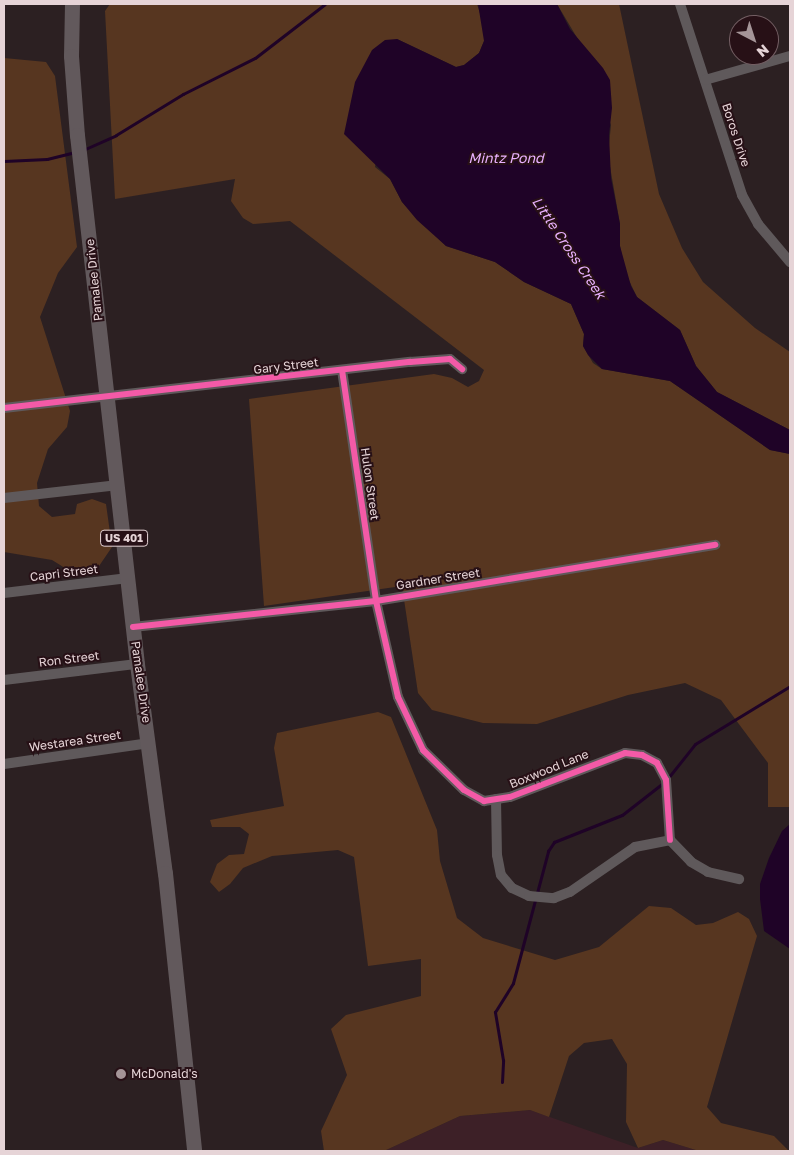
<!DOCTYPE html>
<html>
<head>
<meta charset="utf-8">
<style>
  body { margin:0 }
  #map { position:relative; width:794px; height:1155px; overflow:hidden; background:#2c2022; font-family:"Golos Text",sans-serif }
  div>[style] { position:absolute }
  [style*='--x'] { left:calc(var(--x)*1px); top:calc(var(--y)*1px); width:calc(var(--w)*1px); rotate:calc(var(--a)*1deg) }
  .built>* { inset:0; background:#3d2027 }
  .green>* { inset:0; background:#573620 }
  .water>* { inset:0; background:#1f0327 }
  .stream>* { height:3px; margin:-1.5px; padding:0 1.5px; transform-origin:1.5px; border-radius:1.5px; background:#1f0327 }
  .street>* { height:10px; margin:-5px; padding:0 5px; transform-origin:5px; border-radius:5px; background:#5f595b }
  .primary>* { height:15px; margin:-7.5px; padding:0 7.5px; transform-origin:7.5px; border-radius:7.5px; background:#62595c }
  .cycleway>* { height:6px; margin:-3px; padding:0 3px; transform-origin:3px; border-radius:3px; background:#f35aa7 }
  .dots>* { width:14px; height:14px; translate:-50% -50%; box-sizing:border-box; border:2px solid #271016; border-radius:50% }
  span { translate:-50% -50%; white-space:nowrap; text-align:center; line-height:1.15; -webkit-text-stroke:4px #271016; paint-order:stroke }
  .shield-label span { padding:1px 4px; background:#271016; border:1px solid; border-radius:4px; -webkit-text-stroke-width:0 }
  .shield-label { font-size:11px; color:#e6d4d7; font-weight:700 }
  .street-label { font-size:12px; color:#e6d4d7 }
  .poi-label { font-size:12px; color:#e6d4d7 }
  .left { translate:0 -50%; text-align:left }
  .water-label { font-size:14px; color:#e9b1fe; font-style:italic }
  .frame { position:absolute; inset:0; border:5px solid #e6d4d7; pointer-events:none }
  .north { position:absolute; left:729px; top:15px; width:50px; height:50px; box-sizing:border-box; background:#271016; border:1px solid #735e63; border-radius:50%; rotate:140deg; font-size:14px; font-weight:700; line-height:20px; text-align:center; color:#e6d4d7 }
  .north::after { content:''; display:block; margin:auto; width:18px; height:22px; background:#a59598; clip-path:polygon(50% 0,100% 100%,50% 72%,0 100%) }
</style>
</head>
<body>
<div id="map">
  <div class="built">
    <i style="clip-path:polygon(530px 1110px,638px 1148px,663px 1140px,699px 1151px,384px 1151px,460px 1116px)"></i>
  </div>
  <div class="green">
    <i style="clip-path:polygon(110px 4px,477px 4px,484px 26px,484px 41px,479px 53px,464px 65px,456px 67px,397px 39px,375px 167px,390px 179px,402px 202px,446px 246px,495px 262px,524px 282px,571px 304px,584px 334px,583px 346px,593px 363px,602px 369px,670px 381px,770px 450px,790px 454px,790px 807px,768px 807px,768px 763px,721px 700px,685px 683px,628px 695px,537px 724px,483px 723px,432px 710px,418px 693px,402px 586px,264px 606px,249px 399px,434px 374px,452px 378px,468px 387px,479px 381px,484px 370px,290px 221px,253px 224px,243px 218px,231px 201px,235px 179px,115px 199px,105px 11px)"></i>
    <i style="clip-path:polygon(557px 4px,619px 4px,659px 194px,682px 248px,703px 282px,755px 328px,790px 352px,790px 430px,717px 392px,696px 366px,680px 330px,637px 297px,625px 272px,620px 246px,620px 224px,608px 155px,611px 125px,579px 41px)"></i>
    <i style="clip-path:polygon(4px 58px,46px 62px,55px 76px,77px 247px,58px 273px,40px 317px,70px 411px,67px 427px,48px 449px,37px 483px,39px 506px,52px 517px,75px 514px,77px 504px,92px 499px,106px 504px,112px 547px,97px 569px,73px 573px,52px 560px,4px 552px)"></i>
    <i style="clip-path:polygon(378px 712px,391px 717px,437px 830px,440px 861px,457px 918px,483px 938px,555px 960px,599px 947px,649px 906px,671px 908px,696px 925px,713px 923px,738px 912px,749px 919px,757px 936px,707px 1107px,721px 1123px,774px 1136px,789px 1151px,699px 1151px,663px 1140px,638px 1148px,626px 1122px,627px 1064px,612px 1039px,584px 1043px,569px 1056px,549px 1117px,530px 1110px,460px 1116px,384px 1151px,324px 1151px,321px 1131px,347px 1075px,331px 1029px,346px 1015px,421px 996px,421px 959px,368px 966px,354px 857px,338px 850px,272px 856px,243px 868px,230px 884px,219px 892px,210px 882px,217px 864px,229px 855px,244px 854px,249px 834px,240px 827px,212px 827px,210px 820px,284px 806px,274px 748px,277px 733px)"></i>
  </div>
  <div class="water">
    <i style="clip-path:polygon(478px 4px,557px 4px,570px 29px,603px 68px,610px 80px,612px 108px,609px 135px,611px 178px,620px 224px,620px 246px,631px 286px,637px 297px,680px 330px,696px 366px,717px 392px,790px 430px,790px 454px,770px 450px,670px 381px,602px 369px,588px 355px,583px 346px,584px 334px,571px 304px,524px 282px,495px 262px,446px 246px,417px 220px,402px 202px,390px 179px,344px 134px,355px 82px,372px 50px,385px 40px,397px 39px,456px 67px,464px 65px,479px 53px,484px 41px)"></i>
    <i style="clip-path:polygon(790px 824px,790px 949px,764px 931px,760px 899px,760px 884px,769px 858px,782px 831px)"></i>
  </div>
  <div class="stream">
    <i style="--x:83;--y:150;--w:36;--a:-24"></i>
    <i style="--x:116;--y:135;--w:79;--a:-31.5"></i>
    <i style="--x:183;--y:94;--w:80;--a:-26.6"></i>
    <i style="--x:255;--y:58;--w:88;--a:-37.6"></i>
    <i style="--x:4;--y:161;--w:43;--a:-2.7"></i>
    <i style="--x:47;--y:159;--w:29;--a:-14"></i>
    <i style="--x:668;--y:778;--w:43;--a:-51.5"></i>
    <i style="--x:695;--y:744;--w:111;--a:-31.4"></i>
    <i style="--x:502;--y:1082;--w:22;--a:-87"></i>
    <i style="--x:503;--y:1060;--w:49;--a:-99.5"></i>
    <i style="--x:495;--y:1012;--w:34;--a:-58"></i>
    <i style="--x:513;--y:983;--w:137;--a:-75.1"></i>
    <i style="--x:548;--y:851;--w:11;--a:-56"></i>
    <i style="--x:554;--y:842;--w:73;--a:-21.7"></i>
    <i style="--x:622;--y:815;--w:52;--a:-38"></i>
  </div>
  <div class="street">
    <i style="--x:680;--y:4;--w:201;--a:72"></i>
    <i style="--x:742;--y:195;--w:33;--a:61"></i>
    <i style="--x:758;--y:224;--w:50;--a:49.9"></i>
    <i style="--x:705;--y:80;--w:88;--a:-15.8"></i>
    <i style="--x:342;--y:370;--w:233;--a:81.6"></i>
    <i style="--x:376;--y:601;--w:98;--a:77.1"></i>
    <i style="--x:398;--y:697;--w:59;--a:64.7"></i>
    <i style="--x:423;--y:750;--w:57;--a:44.3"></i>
    <i style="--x:464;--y:790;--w:23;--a:29"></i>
    <i style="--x:484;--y:801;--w:26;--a:-9"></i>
    <i style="--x:510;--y:797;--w:123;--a:-20.9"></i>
    <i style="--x:625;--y:753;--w:17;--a:7"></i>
    <i style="--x:642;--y:755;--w:17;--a:28"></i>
    <i style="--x:657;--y:763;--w:19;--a:62"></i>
    <i style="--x:666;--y:780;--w:60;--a:86.2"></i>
    <i style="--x:4;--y:408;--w:409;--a:-6.5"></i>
    <i style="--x:410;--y:362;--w:40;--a:-4.3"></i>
    <i style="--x:450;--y:359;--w:16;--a:40"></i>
    <i style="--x:4;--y:498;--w:115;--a:-6.5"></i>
    <i style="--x:4;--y:593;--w:125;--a:-6.9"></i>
    <i style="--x:133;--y:627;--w:244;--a:-6.1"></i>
    <i style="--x:376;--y:601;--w:344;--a:-9.4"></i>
    <i style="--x:4;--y:680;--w:134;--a:-6.9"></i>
    <i style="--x:4;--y:764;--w:147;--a:-8.2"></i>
    <i style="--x:496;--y:799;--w:56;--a:89"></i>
    <i style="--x:497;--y:855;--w:20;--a:79"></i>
    <i style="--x:501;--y:875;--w:17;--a:50"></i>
    <i style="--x:512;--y:888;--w:19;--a:25"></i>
    <i style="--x:529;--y:896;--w:25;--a:5"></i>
    <i style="--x:554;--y:898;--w:17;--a:-21"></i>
    <i style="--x:570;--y:892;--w:79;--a:-34.7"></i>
    <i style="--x:635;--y:847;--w:36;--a:-11"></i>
    <i style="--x:670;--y:840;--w:30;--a:46"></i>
    <i style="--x:691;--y:862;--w:20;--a:30"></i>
    <i style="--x:708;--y:872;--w:32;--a:13"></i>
  </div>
  <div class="primary">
    <i style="--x:72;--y:4;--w:52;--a:91.1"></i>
    <i style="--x:71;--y:56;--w:79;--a:85.7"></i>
    <i style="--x:77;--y:135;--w:532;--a:83.53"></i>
    <i style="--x:137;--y:664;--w:211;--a:82.4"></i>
    <i style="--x:165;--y:873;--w:280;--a:84"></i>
  </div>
  <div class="cycleway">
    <i style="--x:342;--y:370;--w:233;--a:81.6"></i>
    <i style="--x:376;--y:601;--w:98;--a:77.1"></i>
    <i style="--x:398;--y:697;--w:59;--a:64.7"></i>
    <i style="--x:423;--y:750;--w:57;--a:44.3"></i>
    <i style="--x:464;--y:790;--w:23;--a:29"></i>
    <i style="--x:484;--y:801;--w:26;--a:-9"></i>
    <i style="--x:510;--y:797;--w:123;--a:-20.9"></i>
    <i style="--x:625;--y:753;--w:17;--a:7"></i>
    <i style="--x:642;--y:755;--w:17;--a:28"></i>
    <i style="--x:657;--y:763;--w:19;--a:62"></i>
    <i style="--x:666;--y:780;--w:60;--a:86.2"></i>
    <i style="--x:4;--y:408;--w:409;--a:-6.5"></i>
    <i style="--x:410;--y:362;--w:40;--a:-4.3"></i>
    <i style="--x:450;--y:359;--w:16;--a:40"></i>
    <i style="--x:133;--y:627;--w:244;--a:-6.1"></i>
    <i style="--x:376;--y:601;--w:344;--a:-9.4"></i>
  </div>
  <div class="dots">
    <i style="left:121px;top:1074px;background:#a59598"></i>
  </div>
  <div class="shield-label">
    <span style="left:124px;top:538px">US 401</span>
  </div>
  <div class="street-label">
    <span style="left:736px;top:135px;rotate:72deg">Boros Drive</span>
    <span style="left:94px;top:280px;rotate:-96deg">Pamalee Drive</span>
    <span style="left:286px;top:366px;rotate:-7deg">Gary Street</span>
    <span style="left:370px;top:484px;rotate:82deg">Hulon Street</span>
    <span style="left:64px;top:573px;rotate:-7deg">Capri Street</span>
    <span style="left:438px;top:579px;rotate:-9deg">Gardner Street</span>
    <span style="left:69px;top:659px;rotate:-7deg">Ron Street</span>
    <span style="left:141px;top:682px;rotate:82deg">Pamalee Drive</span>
    <span style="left:75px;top:741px;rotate:-8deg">Westarea Street</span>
    <span style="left:549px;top:769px;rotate:-22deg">Boxwood Lane</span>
  </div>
  <div class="poi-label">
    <span class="left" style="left:131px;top:1074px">McDonald's</span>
  </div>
  <div class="water-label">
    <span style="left:506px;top:158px">Mintz Pond</span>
    <span style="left:569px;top:248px;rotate:56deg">Little Cross Creek</span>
  </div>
  <div class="frame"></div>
  <div class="north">N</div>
</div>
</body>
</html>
